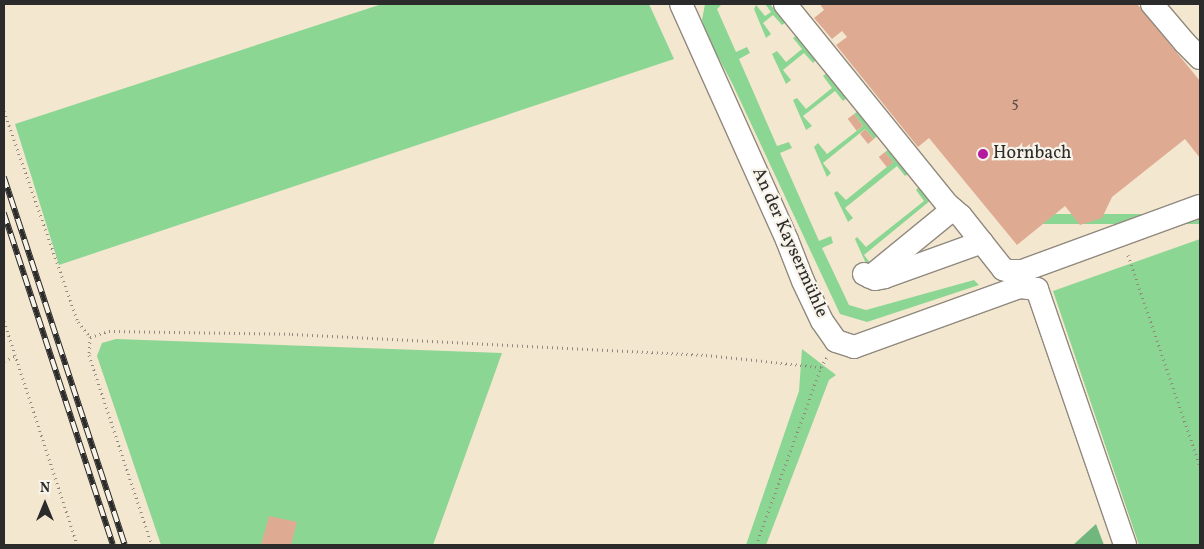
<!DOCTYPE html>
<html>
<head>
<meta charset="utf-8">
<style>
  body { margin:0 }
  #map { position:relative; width:1204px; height:549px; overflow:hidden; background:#f4e7d0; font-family:Vollkorn,serif }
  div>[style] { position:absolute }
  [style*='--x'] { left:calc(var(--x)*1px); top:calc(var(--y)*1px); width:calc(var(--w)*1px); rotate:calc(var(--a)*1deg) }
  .green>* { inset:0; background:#8cd693; transform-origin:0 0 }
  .forest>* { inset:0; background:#71b77d }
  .building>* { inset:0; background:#dfaa92; transform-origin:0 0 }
  .path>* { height:3px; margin-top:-1.5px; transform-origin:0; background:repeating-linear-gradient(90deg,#90897e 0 1px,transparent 0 5px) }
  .roads { filter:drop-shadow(1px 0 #90897e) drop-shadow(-1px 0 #90897e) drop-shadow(0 1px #90897e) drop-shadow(0 -1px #90897e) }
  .minor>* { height:22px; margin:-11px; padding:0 11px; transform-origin:11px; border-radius:11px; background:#fff }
  .rail>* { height:5.5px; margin-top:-2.75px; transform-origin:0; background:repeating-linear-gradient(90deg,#f7f3e8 0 11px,#2b2b2b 0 22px); box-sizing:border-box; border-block:1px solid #2b2b2b }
  .dots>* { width:14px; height:14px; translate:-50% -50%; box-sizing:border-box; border:2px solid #f7f3e8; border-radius:50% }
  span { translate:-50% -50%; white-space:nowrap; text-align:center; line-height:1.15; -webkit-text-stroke:4.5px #f7f3e8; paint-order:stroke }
  .number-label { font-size:15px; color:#584b45 }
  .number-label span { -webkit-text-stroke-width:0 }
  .poi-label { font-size:18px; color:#2b2b2b }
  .left { translate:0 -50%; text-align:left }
  .street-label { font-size:18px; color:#2b2b2b }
  .frame { position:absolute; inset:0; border:5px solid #2b2b2b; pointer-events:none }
  .north { position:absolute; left:20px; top:479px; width:50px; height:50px; -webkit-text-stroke:4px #f7f3e8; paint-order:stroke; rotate:0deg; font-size:14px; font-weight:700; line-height:20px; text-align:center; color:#2b2b2b }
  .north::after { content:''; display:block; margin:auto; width:18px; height:22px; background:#2b2b2b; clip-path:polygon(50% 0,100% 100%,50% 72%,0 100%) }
</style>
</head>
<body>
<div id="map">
  <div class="green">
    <i style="clip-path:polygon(382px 4px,649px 4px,674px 59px,59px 265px,15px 124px)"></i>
    <i style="clip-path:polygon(705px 4px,722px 4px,717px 9px,736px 52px,747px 47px,750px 53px,739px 59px,777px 146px,789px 142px,792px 148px,780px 153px,819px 241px,831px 236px,833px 243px,822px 248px,849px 305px,866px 310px,974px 280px,979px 285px,867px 322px,840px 314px,732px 83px,708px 38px,702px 20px)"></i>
    <i style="clip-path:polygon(765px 4px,770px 4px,785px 23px,782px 25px,773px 15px,763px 23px,771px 34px,766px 38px,754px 9px,756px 5px,765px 16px,771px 12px)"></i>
    <i style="clip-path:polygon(796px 36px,816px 60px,813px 63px,804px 53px,783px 70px,791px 80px,786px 84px,772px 54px,777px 51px,786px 62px,802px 49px,793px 38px)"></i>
    <i style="clip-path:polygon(827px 73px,847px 98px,843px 101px,835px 91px,803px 116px,812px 126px,806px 130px,793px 100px,797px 98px,806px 109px,832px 88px,823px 76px)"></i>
    <i style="clip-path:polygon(858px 111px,878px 135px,874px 139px,865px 129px,823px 163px,831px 173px,827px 177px,814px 147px,818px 143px,827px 154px,863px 126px,854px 114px)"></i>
    <i style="clip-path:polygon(889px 149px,909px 173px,905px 176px,897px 166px,845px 208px,853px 218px,848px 222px,834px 193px,837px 191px,846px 200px,893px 162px,885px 152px)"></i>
    <i style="clip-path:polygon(920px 186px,931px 200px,864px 255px,872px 265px,868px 268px,855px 239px,857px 237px,866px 247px,924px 201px,916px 190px)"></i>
    <i style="left:1200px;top:214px;width:10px;height:159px;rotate:90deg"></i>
    <i style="clip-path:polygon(1200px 239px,1200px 545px,1139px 545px,1053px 291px)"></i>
    <i style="clip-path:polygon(116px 339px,502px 353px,433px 545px,161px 545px,97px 356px,102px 343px)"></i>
    <i style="clip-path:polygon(802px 349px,836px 375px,829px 380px,766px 545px,746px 545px,799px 391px)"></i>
  </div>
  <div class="forest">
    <i style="clip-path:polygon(1096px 524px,1104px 545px,1073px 545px)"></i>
  </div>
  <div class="building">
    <i style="clip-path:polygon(820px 4px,1137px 4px,1200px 81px,1200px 158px,1185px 139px,1112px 197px,1102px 218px,1080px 225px,1065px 206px,1017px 245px,929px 138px,918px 147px,836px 45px,847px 37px,842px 31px,832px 39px,814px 18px,824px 10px)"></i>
    <i style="left:854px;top:114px;width:15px;height:8px;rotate:53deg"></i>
    <i style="clip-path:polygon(865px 129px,874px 139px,868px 144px,860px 134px)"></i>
    <i style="left:885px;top:152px;width:13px;height:8px;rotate:51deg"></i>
    <i style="clip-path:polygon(269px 516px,297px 522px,291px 545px,261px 545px)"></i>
  </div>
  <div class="path">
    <i style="--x:4;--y:111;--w:224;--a:70.7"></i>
    <i style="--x:78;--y:322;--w:19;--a:51"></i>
    <i style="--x:90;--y:337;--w:18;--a:93"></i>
    <i style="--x:89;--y:355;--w:200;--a:71.7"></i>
    <i style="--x:1128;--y:255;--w:223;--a:71.2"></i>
    <i style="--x:4;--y:321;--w:236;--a:71.9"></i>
    <i style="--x:90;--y:337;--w:20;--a:-18"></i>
    <i style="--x:109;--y:331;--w:183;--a:0.9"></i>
    <i style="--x:292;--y:334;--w:415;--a:2.9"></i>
    <i style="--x:706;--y:355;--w:116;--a:6"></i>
    <i style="--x:821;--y:367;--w:12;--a:-59"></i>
    <i style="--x:4;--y:361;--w:12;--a:-24"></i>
    <i style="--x:756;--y:545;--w:189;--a:-69.9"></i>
  </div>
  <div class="roads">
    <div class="minor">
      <i style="--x:681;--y:4;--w:259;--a:65.8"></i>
      <i style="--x:787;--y:240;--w:44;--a:68.7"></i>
      <i style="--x:803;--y:281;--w:44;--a:64.6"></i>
      <i style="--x:822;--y:321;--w:24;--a:55"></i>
      <i style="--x:836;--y:341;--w:19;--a:18"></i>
      <i style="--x:854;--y:347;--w:177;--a:-19.9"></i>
      <i style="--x:1020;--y:287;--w:17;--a:7"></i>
      <i style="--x:1037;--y:289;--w:271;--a:71"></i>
      <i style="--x:785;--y:4;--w:257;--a:51"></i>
      <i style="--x:947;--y:204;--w:18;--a:41"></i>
      <i style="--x:961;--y:216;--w:68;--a:51.6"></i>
      <i style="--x:1003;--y:269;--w:6;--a:18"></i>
      <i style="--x:1009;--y:271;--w:13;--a:0"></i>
      <i style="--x:1022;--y:271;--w:189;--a:-20.1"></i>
      <i style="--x:1152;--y:4;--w:51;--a:49.8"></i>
      <i style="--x:1185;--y:43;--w:21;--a:45"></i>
      <i style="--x:864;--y:274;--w:12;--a:24"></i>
      <i style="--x:875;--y:279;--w:10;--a:-11"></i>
      <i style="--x:885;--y:277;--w:103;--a:-19.8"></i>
      <i style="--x:870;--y:277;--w:107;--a:-39.3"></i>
    </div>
  </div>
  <div class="rail">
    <i style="--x:4;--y:177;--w:387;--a:71.8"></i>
    <i style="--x:4;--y:213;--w:349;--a:71.8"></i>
  </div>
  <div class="dots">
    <i style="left:983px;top:154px;background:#b5179e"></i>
  </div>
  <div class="number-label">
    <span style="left:1015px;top:104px">5</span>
  </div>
  <div class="poi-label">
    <span class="left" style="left:993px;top:154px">Hornbach</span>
  </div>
  <div class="street-label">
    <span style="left:789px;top:243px;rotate:66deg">An der Kaysermühle</span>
  </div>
  <div class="frame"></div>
  <div class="north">N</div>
</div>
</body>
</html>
